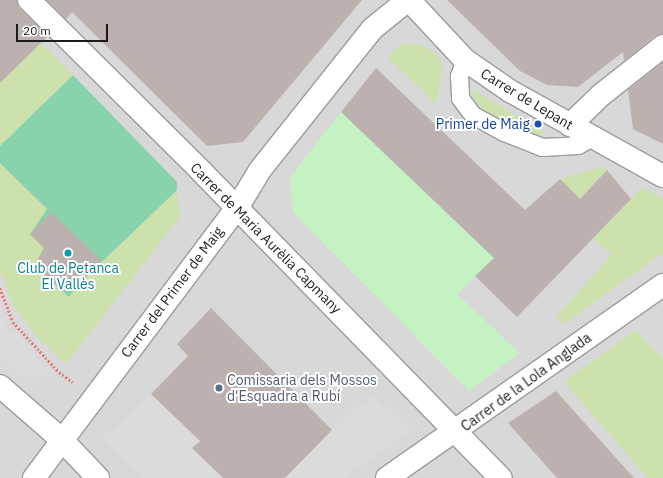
<!DOCTYPE html>
<html>
<head>
<meta charset="utf-8">
<style>
  body { margin:0 }
  #map { position:relative; width:663px; height:478px; overflow:hidden; background:#ebe7e2; font-family:"IBM Plex Sans",sans-serif }
  div>[style] { position:absolute }
  [style*='--x'] { left:calc(var(--x)*1px); top:calc(var(--y)*1px); width:calc(var(--w)*1px); rotate:calc(var(--a)*1deg) }
  .residential>* { inset:0; background:#d9d8d8; transform-origin:0 0 }
  .grass>* { inset:0; background:#cde1ad }
  .park>* { inset:0; background:#c5f2c2 }
  .pitch>* { inset:0; background:#88d2ac }
  .parking>* { inset:0; background:#dbdbdb }
  .building>* { inset:0; background:#bbb2af }
  .path>* { height:2.5px; margin-top:-1.25px; transform-origin:0; background:repeating-linear-gradient(90deg,#e97679 0 2px,transparent 0 4px) }
  .roads { filter:drop-shadow(1px 0 #9c9c9c) drop-shadow(-1px 0 #9c9c9c) drop-shadow(0 1px #9c9c9c) drop-shadow(0 -1px #9c9c9c) }
  .lane>* { height:17px; margin:-8.5px; padding:0 8.5px; transform-origin:8.5px; border-radius:8.5px; background:#fff }
  .street>* { height:22px; margin:-11px; padding:0 11px; transform-origin:11px; border-radius:11px; background:#fff }
  .dots>* { width:11px; height:11px; translate:-50% -50%; box-sizing:border-box; border:2px solid #fff; border-radius:50% }
  span { translate:-50% -50%; white-space:nowrap; text-align:center; line-height:1.15; -webkit-text-stroke:4px #fff; paint-order:stroke }
  .street-label { font-size:14px; color:#1b1b1b }
  .transit-label { font-size:14px; color:#164399 }
  .right { translate:-100% -50%; text-align:right }
  .culture-label { font-size:14px; color:#0d838f }
  .service-label { font-size:14px; color:#4e5e75 }
  .left { translate:0 -50%; text-align:left }
  .scale { position:absolute; left:16px; top:24px; width:92px; height:18px; box-sizing:border-box; border:2px solid #1b1b1b; border-top:0; padding-left:5px; font-size:12px; line-height:14px; white-space:nowrap; color:#1b1b1b; -webkit-text-stroke:3px #fff; paint-order:stroke }
</style>
</head>
<body>
<div id="map">
  <div class="residential">
    <i style="left:0;top:0;width:663px;height:478px"></i>
  </div>
  <div class="grass">
    <i style="clip-path:polygon(41px 43px,73px 75px,0 146px,0 83px)"></i>
    <i style="clip-path:polygon(404px 43px,423px 45px,440px 57px,442px 69px,436px 104px,387px 57px)"></i>
    <i style="clip-path:polygon(472px 89px,545px 133px,535px 136px,505px 125px,475px 103px)"></i>
    <i style="clip-path:polygon(0 163px,47px 209px,44px 248px,48px 268px,69px 297px,80px 283px,177px 190px,180px 217px,66px 364px,36px 336px,12px 303px,0 269px)"></i>
    <i style="clip-path:polygon(600px 167px,607px 170px,580px 199px,560px 179px)"></i>
    <i style="clip-path:polygon(643px 187px,663px 199px,663px 253px,564px 324px,556px 317px,612px 254px,593px 239px)"></i>
    <i style="clip-path:polygon(636px 330px,663px 359px,663px 478px,648px 478px,564px 382px)"></i>
  </div>
  <div class="park">
    <i style="clip-path:polygon(341px 112px,494px 258px,457px 294px,520px 353px,469px 391px,293px 212px,290px 177px)"></i>
  </div>
  <div class="pitch">
    <i style="clip-path:polygon(73px 75px,177px 182px,177px 190px,80px 283px,69px 297px,43px 273px,48px 268px,38px 259px,44px 248px,30px 234px,47px 209px,0 163px,0 146px)"></i>
  </div>
  <div class="parking">
    <i style="clip-path:polygon(0 306px,8px 329px,20px 333px,50px 376px,22px 377px,0 356px)"></i>
    <i style="clip-path:polygon(151px 394px,200px 441px,192px 448px,223px 478px,142px 478px,102px 439px)"></i>
    <i style="clip-path:polygon(372px 395px,412px 429px,345px 478px,285px 478px,332px 430px)"></i>
  </div>
  <div class="building">
    <i style="clip-path:polygon(0 0,17px 0,20px 9px,48px 36px,0 83px)"></i>
    <i style="clip-path:polygon(47px 0,362px 0,243px 142px,207px 146px,72px 12px,66px 19px)"></i>
    <i style="clip-path:polygon(447px 0,663px 0,663px 34px,655px 36px,624px 61px,623px 52px,578px 87px,547px 85px,520px 71px)"></i>
    <i style="clip-path:polygon(663px 62px,663px 144px,633px 129px,628px 90px)"></i>
    <i style="clip-path:polygon(376px 68px,525px 210px,560px 179px,580px 199px,607px 170px,631px 199px,517px 317px,475px 276px,494px 258px,341px 112px)"></i>
    <i style="clip-path:polygon(51px 212px,102px 261px,80px 283px,76px 280px,63px 292px,43px 273px,48px 268px,38px 259px,44px 248px,30px 234px)"></i>
    <i style="clip-path:polygon(211px 308px,332px 430px,285px 478px,223px 478px,192px 448px,200px 441px,151px 394px,188px 356px,177px 344px)"></i>
    <i style="clip-path:polygon(556px 391px,634px 478px,557px 478px,508px 423px)"></i>
  </div>
  <div class="path">
    <i style="--x:0;--y:288;--w:36;--a:69"></i>
    <i style="--x:13;--y:322;--w:68;--a:47.4"></i>
    <i style="--x:59;--y:372;--w:17;--a:36"></i>
  </div>
  <div class="roads">
    <div class="lane">
      <i style="--x:465;--y:60;--w:17;--a:111"></i>
      <i style="--x:459;--y:76;--w:22;--a:87"></i>
      <i style="--x:460;--y:98;--w:21;--a:53"></i>
      <i style="--x:473;--y:115;--w:35;--a:29"></i>
      <i style="--x:504;--y:132;--w:41;--a:21.5"></i>
      <i style="--x:542;--y:147;--w:36;--a:-3"></i>
      <i style="--x:578;--y:145;--w:16;--a:-30"></i>
    </div>
    <div class="street">
      <i style="--x:29;--y:0;--w:243;--a:44.8"></i>
      <i style="--x:201;--y:171;--w:429;--a:45.7"></i>
      <i style="--x:409;--y:0;--w:82;--a:47"></i>
      <i style="--x:465;--y:60;--w:55;--a:34.6"></i>
      <i style="--x:510;--y:91;--w:175;--a:29.1"></i>
      <i style="--x:570;--y:125;--w:43;--a:-44.1"></i>
      <i style="--x:601;--y:95;--w:79;--a:-38.3"></i>
      <i style="--x:0;--y:386;--w:81;--a:41"></i>
      <i style="--x:61;--y:439;--w:54;--a:46.5"></i>
      <i style="--x:34;--y:478;--w:338;--a:-53.1"></i>
      <i style="--x:237;--y:208;--w:44;--a:-58.8"></i>
      <i style="--x:260;--y:170;--w:180;--a:-51.5"></i>
      <i style="--x:372;--y:29;--w:46;--a:-38.9"></i>
      <i style="--x:387;--y:478;--w:337;--a:-35"></i>
    </div>
  </div>
  <div class="dots">
    <i style="left:538px;top:124px;background:#1a4fb4"></i>
    <i style="left:68px;top:253px;background:#0f9aa8"></i>
    <i style="left:219px;top:388px;background:#5c6f8a"></i>
  </div>
  <div class="street-label">
    <span style="left:527px;top:99px;rotate:31deg">Carrer de Lepant</span>
    <span style="left:266px;top:238px;rotate:45deg">Carrer de Maria Aurèlia Capmany</span>
    <span style="left:172px;top:292px;rotate:-53deg">Carrer del Primer de Maig</span>
    <span style="left:526px;top:382px;rotate:-36deg">Carrer de la Lola Anglada</span>
  </div>
  <div class="transit-label">
    <span class="right" style="left:530px;top:124px">Primer de Maig</span>
  </div>
  <div class="culture-label">
    <span style="left:68px;top:276px">Club de Petanca<br>El Vallès</span>
  </div>
  <div class="service-label">
    <span class="left" style="left:227px;top:388px">Comissaria dels Mossos<br>d'Esquadra a Rubí</span>
  </div>
  <div class="scale">20 m</div>
</div>
</body>
</html>
